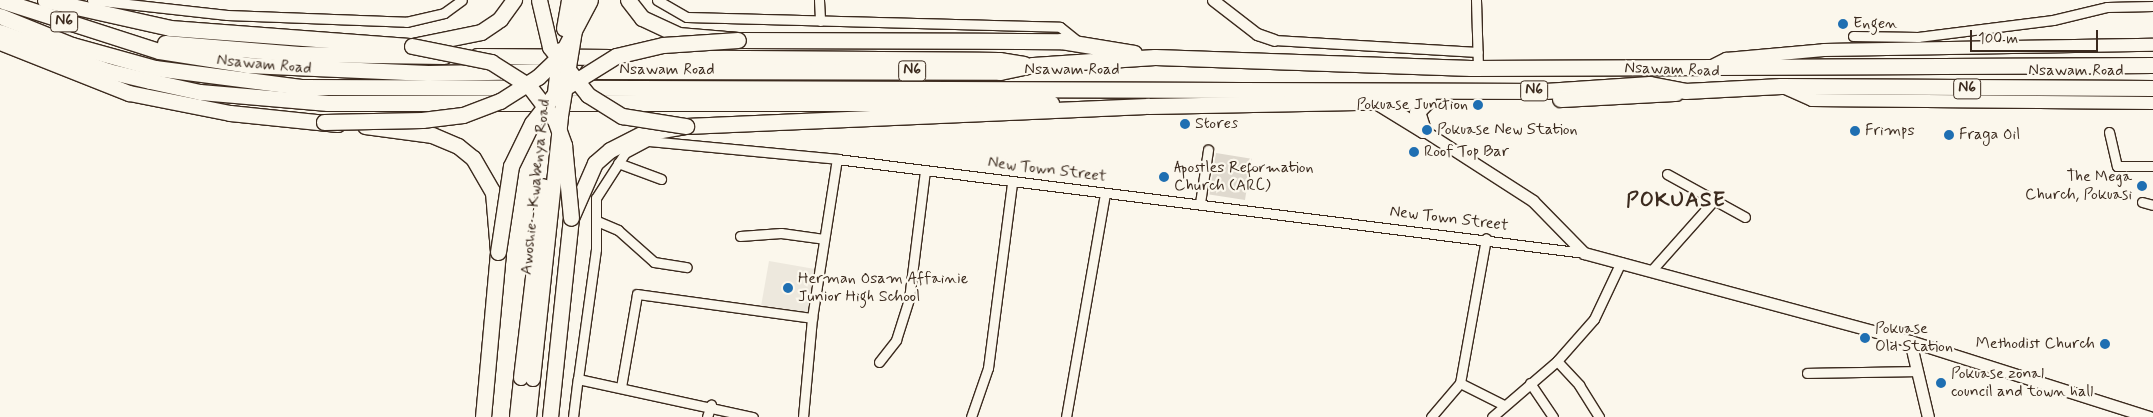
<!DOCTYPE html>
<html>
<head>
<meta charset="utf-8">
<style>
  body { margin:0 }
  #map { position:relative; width:2153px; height:417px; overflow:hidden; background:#fbf7ec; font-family:Mynerve,sans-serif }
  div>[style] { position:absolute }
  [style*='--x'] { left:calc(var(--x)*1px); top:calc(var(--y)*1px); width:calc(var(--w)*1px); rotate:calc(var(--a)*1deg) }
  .built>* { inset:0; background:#ede8dd; transform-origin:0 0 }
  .green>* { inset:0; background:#dfd9ce; transform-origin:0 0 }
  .roads { filter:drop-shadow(1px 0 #3b2a1e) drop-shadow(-1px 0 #3b2a1e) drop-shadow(0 1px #3b2a1e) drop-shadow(0 -1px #3b2a1e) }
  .minor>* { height:9px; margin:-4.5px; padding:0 4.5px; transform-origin:4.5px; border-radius:4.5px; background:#fbf7ec }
  .tertiary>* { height:11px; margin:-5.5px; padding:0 5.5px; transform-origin:5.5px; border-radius:5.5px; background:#fbf7ec }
  .secondary>* { height:12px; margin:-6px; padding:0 6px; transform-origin:6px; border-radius:6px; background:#fbf7ec }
  .primary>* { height:14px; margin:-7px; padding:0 7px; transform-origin:7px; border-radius:7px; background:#fbf7ec }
  .trunk>* { height:15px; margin:-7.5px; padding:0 7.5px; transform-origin:7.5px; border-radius:7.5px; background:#fbf7ec }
  .bridges { filter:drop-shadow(1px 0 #3b2a1e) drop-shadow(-1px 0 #3b2a1e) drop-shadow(0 1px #3b2a1e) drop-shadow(0 -1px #3b2a1e) }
  .primary-bridge>* { height:14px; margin:-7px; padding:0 7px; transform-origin:7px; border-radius:7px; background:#fbf7ec }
  .trunk-bridge>* { height:15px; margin:-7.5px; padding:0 7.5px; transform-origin:7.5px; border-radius:7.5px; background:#fbf7ec }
  .dots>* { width:14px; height:14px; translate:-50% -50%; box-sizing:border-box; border:2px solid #fbf7ec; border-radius:50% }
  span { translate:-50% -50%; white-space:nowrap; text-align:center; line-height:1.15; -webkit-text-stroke:4.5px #fbf7ec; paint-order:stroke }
  .shield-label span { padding:1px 4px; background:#fbf7ec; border:1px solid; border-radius:4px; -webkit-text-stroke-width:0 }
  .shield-label { font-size:15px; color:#3b2a1e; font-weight:700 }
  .poi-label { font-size:16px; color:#3b2a1e }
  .left { translate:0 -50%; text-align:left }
  .right { translate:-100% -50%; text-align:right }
  .street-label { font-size:16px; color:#3b2a1e }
  .district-label { font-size:21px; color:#3b2a1e; font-weight:700; letter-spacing:1px }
  .scale { position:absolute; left:1970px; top:30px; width:128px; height:22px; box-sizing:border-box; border:2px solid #3b2a1e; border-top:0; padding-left:6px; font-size:15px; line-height:18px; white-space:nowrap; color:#3b2a1e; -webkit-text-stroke:4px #fbf7ec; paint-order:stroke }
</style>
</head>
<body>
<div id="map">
  <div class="built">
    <i style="left:769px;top:261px;width:48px;height:47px;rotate:10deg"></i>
  </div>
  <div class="green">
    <i style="left:1216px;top:153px;width:36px;height:42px;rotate:9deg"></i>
  </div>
  <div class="roads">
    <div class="minor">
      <i style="--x:92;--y:0;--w:136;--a:6.3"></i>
      <i style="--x:227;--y:15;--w:179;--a:2.2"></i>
      <i style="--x:406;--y:22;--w:39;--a:-13"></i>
      <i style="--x:444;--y:13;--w:22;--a:-36"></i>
      <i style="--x:657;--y:0;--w:34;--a:30"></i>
      <i style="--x:687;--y:17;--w:373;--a:1.5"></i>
      <i style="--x:1060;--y:27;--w:26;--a:39"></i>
      <i style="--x:819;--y:0;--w:21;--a:87"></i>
      <i style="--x:1476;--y:0;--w:68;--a:88.3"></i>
      <i style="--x:1853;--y:36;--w:65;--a:0.9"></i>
      <i style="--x:1918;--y:37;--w:136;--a:-7.2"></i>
      <i style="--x:2053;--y:20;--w:56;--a:-13.5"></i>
      <i style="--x:2107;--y:7;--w:46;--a:-1.2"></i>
      <i style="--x:1274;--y:40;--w:204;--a:3.4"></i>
      <i style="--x:2109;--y:132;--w:35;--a:77"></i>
      <i style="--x:2117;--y:166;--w:36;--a:0"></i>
      <i style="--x:618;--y:163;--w:46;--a:20.4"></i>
      <i style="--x:1667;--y:174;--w:89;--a:28.9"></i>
      <i style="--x:2142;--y:202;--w:11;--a:15"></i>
      <i style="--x:1200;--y:203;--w:54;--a:-81.4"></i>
      <i style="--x:597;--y:221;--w:23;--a:23"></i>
      <i style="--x:618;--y:230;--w:48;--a:41.6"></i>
      <i style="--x:654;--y:262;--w:33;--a:9"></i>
      <i style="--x:740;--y:236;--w:41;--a:-4.2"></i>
      <i style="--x:781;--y:233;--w:43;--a:7.9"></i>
      <i style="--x:1651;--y:271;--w:98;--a:-48.3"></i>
      <i style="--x:1557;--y:361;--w:33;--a:47"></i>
      <i style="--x:1579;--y:385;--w:38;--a:58"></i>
      <i style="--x:879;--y:362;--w:28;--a:-52"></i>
      <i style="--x:896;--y:340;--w:43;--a:-72.4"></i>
      <i style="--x:909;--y:299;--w:129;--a:-82.9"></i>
      <i style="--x:1807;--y:373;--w:110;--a:-1"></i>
      <i style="--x:578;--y:379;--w:131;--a:-82.1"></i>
      <i style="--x:596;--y:249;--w:51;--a:-90"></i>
      <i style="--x:596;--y:198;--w:54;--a:-57.2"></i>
      <i style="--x:625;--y:153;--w:26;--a:-28"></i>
      <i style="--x:648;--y:141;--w:190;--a:5.4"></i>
      <i style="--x:837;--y:159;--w:753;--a:7.17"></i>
      <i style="--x:1460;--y:383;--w:49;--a:26.6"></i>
      <i style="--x:1530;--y:383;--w:41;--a:55.9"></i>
      <i style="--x:621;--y:387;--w:94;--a:-80.2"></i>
      <i style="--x:637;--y:294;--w:177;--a:7.8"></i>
      <i style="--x:573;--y:417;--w:38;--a:-83"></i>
      <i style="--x:578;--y:379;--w:179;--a:12.3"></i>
      <i style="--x:707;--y:417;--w:13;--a:-72"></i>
      <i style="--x:803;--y:417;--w:99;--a:-84.8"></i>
      <i style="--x:812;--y:318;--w:161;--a:-81.1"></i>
      <i style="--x:971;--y:417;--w:52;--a:-70.9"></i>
      <i style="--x:988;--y:368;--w:188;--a:-82.6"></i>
      <i style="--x:1066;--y:417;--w:227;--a:-80.1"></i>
      <i style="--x:1431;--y:417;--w:45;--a:-49.5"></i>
      <i style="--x:1460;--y:383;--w:147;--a:-79.8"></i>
      <i style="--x:1492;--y:417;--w:86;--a:-40.7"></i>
      <i style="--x:1557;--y:361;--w:56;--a:-48.6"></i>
      <i style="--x:1594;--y:319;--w:63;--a:-64.7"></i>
    </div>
    <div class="tertiary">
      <i style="--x:1213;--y:0;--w:56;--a:37.7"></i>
      <i style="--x:1257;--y:34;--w:18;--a:19"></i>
      <i style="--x:1423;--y:130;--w:131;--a:32.8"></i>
      <i style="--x:1533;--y:201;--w:73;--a:45.6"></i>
      <i style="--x:1584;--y:253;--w:338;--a:15.1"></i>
      <i style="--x:1910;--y:341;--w:251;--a:17.6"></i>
      <i style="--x:1910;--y:341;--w:78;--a:76.7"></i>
    </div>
    <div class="secondary">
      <i style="--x:1712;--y:66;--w:16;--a:-27"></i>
      <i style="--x:1726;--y:59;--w:98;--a:-5.2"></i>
      <i style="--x:1824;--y:50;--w:329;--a:-0.9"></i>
      <i style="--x:1783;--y:87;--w:32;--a:24"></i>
      <i style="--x:1812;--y:100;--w:341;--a:0.5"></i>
    </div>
    <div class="primary">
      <i style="--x:517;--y:417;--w:39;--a:-84"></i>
      <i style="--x:529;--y:417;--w:38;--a:-84"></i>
    </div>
    <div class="trunk">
      <i style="--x:0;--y:0;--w:167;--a:17.8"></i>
      <i style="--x:159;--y:51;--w:89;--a:9"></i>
      <i style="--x:247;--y:65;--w:181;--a:2.5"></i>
      <i style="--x:428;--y:73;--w:125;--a:-0.9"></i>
      <i style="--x:45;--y:0;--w:128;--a:12.6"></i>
      <i style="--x:170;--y:28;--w:243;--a:4.3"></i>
      <i style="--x:412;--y:46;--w:70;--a:-11.5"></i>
      <i style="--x:481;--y:32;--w:23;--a:-34"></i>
      <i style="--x:500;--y:19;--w:24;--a:-54"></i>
      <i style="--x:628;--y:0;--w:23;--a:52"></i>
      <i style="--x:642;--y:18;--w:40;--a:25"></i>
      <i style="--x:678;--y:35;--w:60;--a:4.8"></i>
      <i style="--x:738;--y:40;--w:323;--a:0.2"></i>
      <i style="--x:1061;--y:41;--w:74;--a:9.3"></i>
      <i style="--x:0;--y:16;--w:78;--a:21.9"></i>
      <i style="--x:72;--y:45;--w:86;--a:15.5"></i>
      <i style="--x:155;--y:68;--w:147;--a:7.4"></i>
      <i style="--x:301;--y:87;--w:1244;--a:0.18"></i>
      <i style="--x:1545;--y:91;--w:105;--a:-3.8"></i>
      <i style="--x:1650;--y:84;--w:36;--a:11"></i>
      <i style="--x:1685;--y:91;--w:96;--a:-3"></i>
      <i style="--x:1781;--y:86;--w:372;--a:0.3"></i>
      <i style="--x:0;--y:32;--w:115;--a:19.9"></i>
      <i style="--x:108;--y:71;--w:43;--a:13.4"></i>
      <i style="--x:150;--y:81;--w:51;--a:12.4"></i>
      <i style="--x:200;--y:92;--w:128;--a:4.9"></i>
      <i style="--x:328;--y:103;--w:723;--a:0"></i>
      <i style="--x:0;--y:42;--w:139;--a:21.6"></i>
      <i style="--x:129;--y:93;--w:103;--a:11.2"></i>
      <i style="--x:230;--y:113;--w:108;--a:5.9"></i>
      <i style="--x:165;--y:43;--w:135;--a:4.7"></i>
      <i style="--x:300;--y:54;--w:144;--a:0.8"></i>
      <i style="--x:477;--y:56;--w:522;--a:0.44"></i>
      <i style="--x:999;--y:60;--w:25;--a:9"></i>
      <i style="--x:588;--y:71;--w:412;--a:0.1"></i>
      <i style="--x:1000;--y:72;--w:34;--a:-12"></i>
      <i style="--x:1033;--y:65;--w:122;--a:-3.8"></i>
      <i style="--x:1155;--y:57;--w:316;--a:2"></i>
      <i style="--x:1471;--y:68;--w:682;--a:-0.25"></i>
      <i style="--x:1560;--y:99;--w:116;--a:-3"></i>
      <i style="--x:1376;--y:101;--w:55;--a:31.7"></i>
      <i style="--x:365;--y:126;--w:68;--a:7.7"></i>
      <i style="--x:432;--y:135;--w:28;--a:23"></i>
      <i style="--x:458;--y:146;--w:19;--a:39"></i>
      <i style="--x:473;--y:158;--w:39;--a:60"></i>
      <i style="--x:493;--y:192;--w:60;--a:85.2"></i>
      <i style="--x:498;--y:252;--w:166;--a:95.2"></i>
      <i style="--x:1423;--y:130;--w:19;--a:-108"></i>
      <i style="--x:1417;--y:112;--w:16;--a:-47"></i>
      <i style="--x:550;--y:417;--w:200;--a:-84"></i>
      <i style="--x:571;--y:218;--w:60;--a:-66.4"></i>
      <i style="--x:595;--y:163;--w:20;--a:-41"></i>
      <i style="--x:610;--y:150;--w:38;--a:-27"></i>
      <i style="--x:644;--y:133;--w:43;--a:-9.5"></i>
      <i style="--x:686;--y:126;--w:463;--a:-2.5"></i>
      <i style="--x:1149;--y:106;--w:260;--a:-1.1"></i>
    </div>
  </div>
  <div class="bridges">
    <div class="primary-bridge">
      <i style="--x:564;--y:29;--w:29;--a:-80"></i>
      <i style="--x:555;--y:93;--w:43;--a:-83.4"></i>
      <i style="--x:521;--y:378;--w:193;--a:-83.2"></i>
      <i style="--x:533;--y:379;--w:264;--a:-83.9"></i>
      <i style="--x:561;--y:116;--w:118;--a:-80.7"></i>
    </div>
    <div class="trunk-bridge">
      <i style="--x:539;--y:0;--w:48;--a:76.8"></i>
      <i style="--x:550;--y:47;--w:61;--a:51.6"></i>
      <i style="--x:588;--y:95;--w:40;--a:32"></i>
      <i style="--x:622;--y:116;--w:65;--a:8.9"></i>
      <i style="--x:412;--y:46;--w:81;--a:11.4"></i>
      <i style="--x:491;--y:62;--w:45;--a:32.3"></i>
      <i style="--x:529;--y:86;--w:43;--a:52.6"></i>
      <i style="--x:555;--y:120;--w:27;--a:70"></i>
      <i style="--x:564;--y:145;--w:73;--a:84.5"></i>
      <i style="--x:324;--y:122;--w:98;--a:-1.2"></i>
      <i style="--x:422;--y:120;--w:41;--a:-7"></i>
      <i style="--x:463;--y:115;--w:40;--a:-21"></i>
      <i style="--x:500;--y:101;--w:45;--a:-32.3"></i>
      <i style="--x:538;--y:77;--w:32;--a:-44"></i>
      <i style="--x:561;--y:55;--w:62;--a:-62.2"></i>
      <i style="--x:498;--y:252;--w:87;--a:-81.4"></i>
      <i style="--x:511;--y:166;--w:48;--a:-64"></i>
      <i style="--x:532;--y:123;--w:37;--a:-52"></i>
      <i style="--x:555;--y:94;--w:72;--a:-31.9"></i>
      <i style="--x:616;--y:56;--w:48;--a:-13.2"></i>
      <i style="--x:663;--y:45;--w:75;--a:-3.8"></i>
    </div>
  </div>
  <div class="dots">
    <i style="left:1843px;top:24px;background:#1f6fb2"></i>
    <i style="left:1478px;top:105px;background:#1f6fb2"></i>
    <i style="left:1185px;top:124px;background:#1f6fb2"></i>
    <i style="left:1427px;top:130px;background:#1f6fb2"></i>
    <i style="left:1855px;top:131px;background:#1f6fb2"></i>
    <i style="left:1949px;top:135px;background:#1f6fb2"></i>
    <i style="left:1414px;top:152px;background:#1f6fb2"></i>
    <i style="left:1164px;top:177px;background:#1f6fb2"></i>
    <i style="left:2142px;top:186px;background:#1f6fb2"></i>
    <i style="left:788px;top:288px;background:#1f6fb2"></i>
    <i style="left:1865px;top:338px;background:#1f6fb2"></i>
    <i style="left:2105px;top:344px;background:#1f6fb2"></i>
    <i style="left:1941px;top:383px;background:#1f6fb2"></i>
  </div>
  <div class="shield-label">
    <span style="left:64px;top:22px">N6</span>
    <span style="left:912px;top:71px">N6</span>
    <span style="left:1967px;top:89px">N6</span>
    <span style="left:1534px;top:91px">N6</span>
  </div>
  <div class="poi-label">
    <span class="left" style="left:1853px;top:24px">Engen</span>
    <span class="right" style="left:1468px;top:105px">Pokuase Junction</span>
    <span class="left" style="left:1195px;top:124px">Stores</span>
    <span class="left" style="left:1437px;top:130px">Pokuase New Station</span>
    <span class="left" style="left:1865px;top:131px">Frimps</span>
    <span class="left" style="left:1959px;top:135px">Fraga Oil</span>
    <span class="left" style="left:1424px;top:152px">Roof Top Bar</span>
    <span class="left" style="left:1174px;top:177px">Apostles Reformation<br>Church (ARC)</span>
    <span class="right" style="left:2132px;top:186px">The Mega<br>Church, Pokuasi</span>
    <span class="left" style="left:798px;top:288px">Herman Osam Affainie<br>Junior High School</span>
    <span class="left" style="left:1875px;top:338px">Pokuase<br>Old Station</span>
    <span class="right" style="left:2095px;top:344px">Methodist Church</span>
    <span class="left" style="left:1951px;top:383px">Pokuase zonal<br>council and town hall</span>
  </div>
  <div class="street-label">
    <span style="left:264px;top:65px;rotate:5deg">Nsawam Road</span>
    <span style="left:667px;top:70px">Nsawam Road</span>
    <span style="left:1072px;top:70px">Nsawam Road</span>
    <span style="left:1672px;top:70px;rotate:2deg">Nsawam Road</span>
    <span style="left:2076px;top:71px">Nsawam Road</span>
    <span style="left:1047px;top:170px;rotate:7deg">New Town Street</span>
    <span style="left:536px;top:187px;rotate:-84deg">Awoshie - Kwabenya Road</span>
    <span style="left:1449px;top:219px;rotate:7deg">New Town Street</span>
  </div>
  <div class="district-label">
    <span style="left:1676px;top:200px">POKUASE</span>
  </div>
  <div class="scale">100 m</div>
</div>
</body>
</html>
